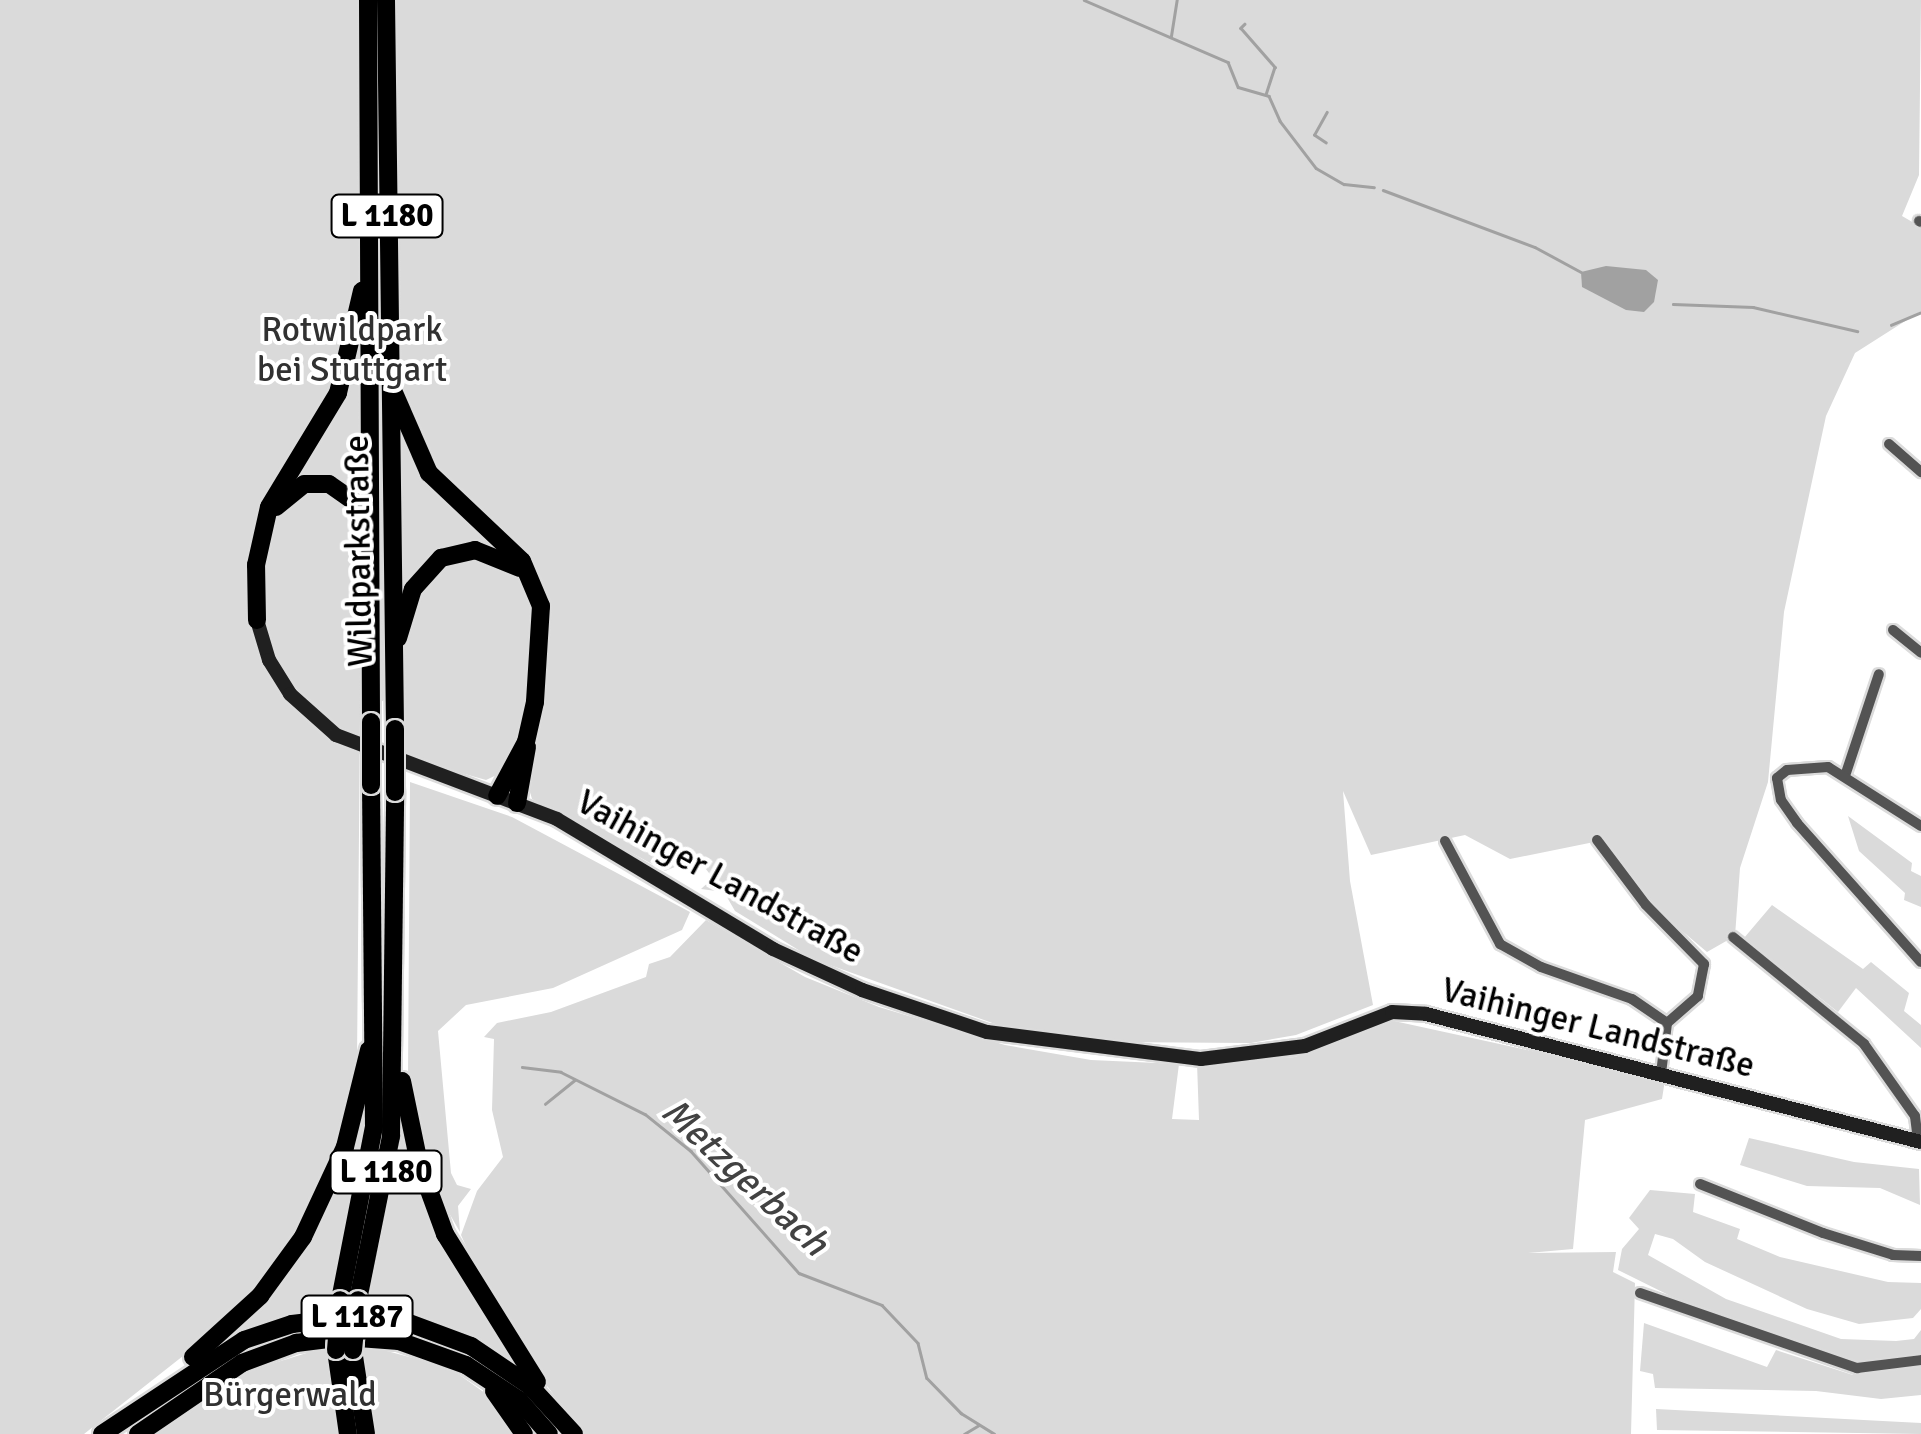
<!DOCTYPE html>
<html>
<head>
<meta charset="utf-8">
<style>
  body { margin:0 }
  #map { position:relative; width:1921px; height:1434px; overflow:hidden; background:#fff; font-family:Signika,sans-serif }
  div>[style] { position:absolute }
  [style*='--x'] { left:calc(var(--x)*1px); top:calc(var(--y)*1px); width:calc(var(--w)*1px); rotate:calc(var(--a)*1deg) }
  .green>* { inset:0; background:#dadada }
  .water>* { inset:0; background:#a1a1a1 }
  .stream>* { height:2.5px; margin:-1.25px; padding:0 1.25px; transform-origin:1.25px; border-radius:1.25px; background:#a1a1a1 }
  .roads { filter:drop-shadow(2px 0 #dbdbdb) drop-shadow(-2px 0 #dbdbdb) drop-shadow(0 2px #dbdbdb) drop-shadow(0 -2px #dbdbdb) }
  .street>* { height:10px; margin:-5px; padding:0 5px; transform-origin:5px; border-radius:5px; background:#535353 }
  .secondary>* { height:14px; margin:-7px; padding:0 7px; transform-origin:7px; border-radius:7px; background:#202020 }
  .highway>* { height:18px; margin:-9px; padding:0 9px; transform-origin:9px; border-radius:9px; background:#000 }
  .bridges { filter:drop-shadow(2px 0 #dbdbdb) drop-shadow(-2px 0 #dbdbdb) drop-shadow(0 2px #dbdbdb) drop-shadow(0 -2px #dbdbdb) }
  .highway-bridge>* { height:18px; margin:-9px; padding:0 9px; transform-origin:9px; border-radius:9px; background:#000 }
  span { translate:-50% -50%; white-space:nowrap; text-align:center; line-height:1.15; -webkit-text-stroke:8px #fff; paint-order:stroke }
  .shield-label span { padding:2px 8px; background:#fff; border:2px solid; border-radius:8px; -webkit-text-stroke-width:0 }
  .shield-label { font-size:32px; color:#000; font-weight:700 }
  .park-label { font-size:35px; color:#313131 }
  .street-label { font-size:35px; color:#000 }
  .water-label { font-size:38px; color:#424242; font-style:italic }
</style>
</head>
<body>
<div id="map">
  <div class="green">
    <i style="clip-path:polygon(0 0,1921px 0,1919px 175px,1902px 216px,1921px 227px,1921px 311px,1855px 353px,1826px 416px,1784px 612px,1768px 782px,1740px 868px,1735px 936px,1707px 952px,1650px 904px,1604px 840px,1510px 859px,1465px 835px,1371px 855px,1343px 791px,1350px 881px,1373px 1005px,1296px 1035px,1251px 1043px,1105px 1042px,1012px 1030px,813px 959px,735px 911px,724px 892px,701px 889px,713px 878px,697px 858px,665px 871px,532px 799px,528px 785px,544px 694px,505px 771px,486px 780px,405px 757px,405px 699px,385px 699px,360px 719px,357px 1061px,329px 1169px,292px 1240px,254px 1290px,202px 1341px,84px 1434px,0 1434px)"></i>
    <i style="clip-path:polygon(410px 782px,512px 817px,690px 912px,682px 930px,553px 988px,466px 1005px,438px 1031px,451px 1173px,457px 1185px,471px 1189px,458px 1206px,460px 1232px,433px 1185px,408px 1076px)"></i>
    <i style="clip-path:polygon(1848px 816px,1912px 863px,1911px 871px,1921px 876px,1921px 907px,1904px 900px,1905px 893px,1859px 851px)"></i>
    <i style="clip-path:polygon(1772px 905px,1863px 969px,1871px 962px,1909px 993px,1904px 1011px,1921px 1025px,1921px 1048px,1856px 988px,1838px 1012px,1744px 938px)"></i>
    <i style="clip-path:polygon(706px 920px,805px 977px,879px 1007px,1005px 1045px,1091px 1060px,1179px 1064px,1172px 1119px,1199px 1120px,1197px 1063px,1295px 1057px,1394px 1021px,1665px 1080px,1662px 1099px,1585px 1120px,1573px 1249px,1528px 1253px,1616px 1252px,1613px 1272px,1635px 1283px,1631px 1434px,583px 1434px,501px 1324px,461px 1235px,477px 1191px,503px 1157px,492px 1110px,494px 1039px,484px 1037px,497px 1023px,551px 1012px,646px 977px,649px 964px,670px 957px)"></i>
    <i style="clip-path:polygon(367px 1084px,367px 1123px,329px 1312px,268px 1323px,216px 1347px,260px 1306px,305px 1246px)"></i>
    <i style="clip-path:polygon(401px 1113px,447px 1250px,521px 1371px,364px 1311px)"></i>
    <i style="clip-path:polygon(1749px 1138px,1854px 1162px,1919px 1169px,1920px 1205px,1880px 1188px,1807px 1186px,1740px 1165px)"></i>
    <i style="clip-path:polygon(1650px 1190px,1695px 1194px,1693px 1212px,1740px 1229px,1737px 1239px,1780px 1257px,1888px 1282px,1921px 1283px,1921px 1309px,1913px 1318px,1859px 1324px,1807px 1309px,1705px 1262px,1673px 1239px,1655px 1234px,1648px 1255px,1726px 1299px,1841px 1339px,1896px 1341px,1914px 1339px,1921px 1330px,1921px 1357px,1854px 1364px,1719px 1320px,1618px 1270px,1622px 1249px,1639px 1229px,1629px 1218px)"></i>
    <i style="clip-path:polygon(1644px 1323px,1767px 1367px,1776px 1350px,1853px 1375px,1921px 1366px,1921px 1395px,1881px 1399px,1816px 1391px,1655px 1388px,1653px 1374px,1640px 1371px)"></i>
    <i style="clip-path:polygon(361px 1344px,450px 1368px,489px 1396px,517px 1434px,375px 1434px)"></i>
    <i style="clip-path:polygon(326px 1347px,341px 1434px,155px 1434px,239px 1374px)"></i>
    <i style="clip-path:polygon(1656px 1409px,1921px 1423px,1921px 1434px,1657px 1430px)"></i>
  </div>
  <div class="water">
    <i style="clip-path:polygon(1606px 266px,1646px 270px,1658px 280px,1654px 302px,1644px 312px,1626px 310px,1582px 287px,1581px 272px)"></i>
  </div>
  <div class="stream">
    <i style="--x:1084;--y:0;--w:157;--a:23.3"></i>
    <i style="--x:1228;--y:62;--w:27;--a:68"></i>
    <i style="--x:1238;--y:87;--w:32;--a:16"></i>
    <i style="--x:1269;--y:96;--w:27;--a:66"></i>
    <i style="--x:1280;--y:121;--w:59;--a:52.5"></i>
    <i style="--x:1316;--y:168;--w:32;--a:30"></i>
    <i style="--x:1344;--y:184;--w:30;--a:6"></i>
    <i style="--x:1245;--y:24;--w:6;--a:135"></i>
    <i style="--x:1241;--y:28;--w:52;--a:48.9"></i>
    <i style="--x:1275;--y:67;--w:29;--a:108"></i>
    <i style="--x:1171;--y:36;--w:36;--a:-81"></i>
    <i style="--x:1326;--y:143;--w:14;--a:-146"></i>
    <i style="--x:1314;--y:135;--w:26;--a:-61"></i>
    <i style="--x:1383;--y:190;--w:162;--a:20.6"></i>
    <i style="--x:1535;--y:247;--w:52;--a:28.5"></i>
    <i style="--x:1673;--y:304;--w:80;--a:2.1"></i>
    <i style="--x:1753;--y:307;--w:107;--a:13"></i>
    <i style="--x:1891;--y:325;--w:33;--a:-23"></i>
    <i style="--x:522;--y:1067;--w:39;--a:7"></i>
    <i style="--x:561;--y:1072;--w:94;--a:26.6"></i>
    <i style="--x:645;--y:1114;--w:59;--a:38.8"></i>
    <i style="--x:691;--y:1151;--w:163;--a:48.5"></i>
    <i style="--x:799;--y:1273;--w:89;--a:21.1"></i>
    <i style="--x:882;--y:1305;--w:52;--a:46.5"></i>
    <i style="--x:918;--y:1343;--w:36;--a:76"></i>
    <i style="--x:927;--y:1378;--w:49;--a:45.8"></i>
    <i style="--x:961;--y:1413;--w:39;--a:32"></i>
    <i style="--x:545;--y:1104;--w:38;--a:-39"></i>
    <i style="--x:964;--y:1434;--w:17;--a:-31"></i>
  </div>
  <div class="roads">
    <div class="street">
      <i style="--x:1919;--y:221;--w:2;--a:27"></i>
      <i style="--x:1889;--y:444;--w:43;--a:41.2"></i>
      <i style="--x:1893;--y:630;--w:36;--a:39"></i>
      <i style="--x:1846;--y:773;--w:104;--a:-71.6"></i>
      <i style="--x:1921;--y:826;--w:110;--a:-147.6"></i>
      <i style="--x:1828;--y:767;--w:41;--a:175.8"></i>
      <i style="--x:1787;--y:770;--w:13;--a:141"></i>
      <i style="--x:1777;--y:778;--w:22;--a:80"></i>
      <i style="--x:1781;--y:800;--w:28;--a:55"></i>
      <i style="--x:1797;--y:823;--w:186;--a:48.3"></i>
      <i style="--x:1597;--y:840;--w:81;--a:53"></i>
      <i style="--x:1646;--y:905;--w:83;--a:45.5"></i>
      <i style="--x:1704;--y:964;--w:33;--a:101"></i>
      <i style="--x:1698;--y:996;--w:41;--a:138.9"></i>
      <i style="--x:1445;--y:841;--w:117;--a:61.9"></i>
      <i style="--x:1500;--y:944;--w:47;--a:29.3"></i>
      <i style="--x:1541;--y:967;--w:96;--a:19.4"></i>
      <i style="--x:1632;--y:999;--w:42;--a:34.4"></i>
      <i style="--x:1733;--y:937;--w:169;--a:39.2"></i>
      <i style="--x:1864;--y:1044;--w:88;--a:54.7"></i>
      <i style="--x:1915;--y:1116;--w:25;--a:83"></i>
      <i style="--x:1661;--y:1074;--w:51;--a:-83.3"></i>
      <i style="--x:1700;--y:1184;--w:132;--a:21.7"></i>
      <i style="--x:1823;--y:1233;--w:73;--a:17.4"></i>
      <i style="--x:1893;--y:1255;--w:28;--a:2"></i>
      <i style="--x:1640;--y:1293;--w:230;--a:19.1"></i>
      <i style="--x:1857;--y:1368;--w:64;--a:-7.1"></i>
    </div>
    <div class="secondary">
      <i style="--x:257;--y:620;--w:42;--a:73.3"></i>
      <i style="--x:269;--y:660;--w:40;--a:58"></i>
      <i style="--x:290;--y:694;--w:62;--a:41.7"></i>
      <i style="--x:336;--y:735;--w:236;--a:20.8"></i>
      <i style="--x:557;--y:819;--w:252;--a:31"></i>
      <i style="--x:773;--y:949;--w:98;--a:24.7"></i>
      <i style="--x:862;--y:990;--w:132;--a:18.6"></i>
      <i style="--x:987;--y:1032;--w:216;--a:7.2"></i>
      <i style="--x:1201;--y:1059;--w:105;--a:-7.1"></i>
      <i style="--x:1305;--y:1046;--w:93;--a:-21.3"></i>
      <i style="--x:1392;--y:1012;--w:34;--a:3"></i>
      <i style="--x:1426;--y:1014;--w:511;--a:14.5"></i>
    </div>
    <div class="highway">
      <i style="--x:368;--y:0;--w:722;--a:89.76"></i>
      <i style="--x:386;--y:0;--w:729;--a:89.29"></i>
      <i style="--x:392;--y:388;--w:93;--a:66.5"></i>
      <i style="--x:429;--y:473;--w:128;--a:43.4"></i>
      <i style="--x:522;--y:561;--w:49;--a:67.1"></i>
      <i style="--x:541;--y:606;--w:96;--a:93.6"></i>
      <i style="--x:535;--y:702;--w:41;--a:102.7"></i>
      <i style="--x:526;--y:742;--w:61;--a:118.2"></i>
      <i style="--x:276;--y:507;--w:36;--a:-39"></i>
      <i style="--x:304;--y:484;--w:25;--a:0"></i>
      <i style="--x:329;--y:484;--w:33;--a:35"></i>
      <i style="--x:356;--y:503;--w:27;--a:73"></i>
      <i style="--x:257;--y:620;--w:55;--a:-91"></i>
      <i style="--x:256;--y:565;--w:59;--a:-77.4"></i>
      <i style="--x:269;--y:507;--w:133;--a:-58.8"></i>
      <i style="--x:338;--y:393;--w:105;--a:-76.8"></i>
      <i style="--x:398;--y:638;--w:51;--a:-73"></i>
      <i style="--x:413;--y:589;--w:42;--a:-47.9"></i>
      <i style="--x:441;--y:558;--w:35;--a:-13"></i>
      <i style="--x:475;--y:550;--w:48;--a:21.8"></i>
      <i style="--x:517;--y:803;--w:57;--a:-79.9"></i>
      <i style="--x:402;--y:1081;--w:84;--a:78.3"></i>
      <i style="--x:419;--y:1163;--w:76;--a:69.9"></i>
      <i style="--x:445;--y:1234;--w:174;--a:58.1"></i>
      <i style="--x:340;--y:1300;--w:176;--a:-78.9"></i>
      <i style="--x:374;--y:1127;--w:342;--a:-90.5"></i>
      <i style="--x:358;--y:1300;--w:167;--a:-78.6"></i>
      <i style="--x:391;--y:1136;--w:344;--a:-89.3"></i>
      <i style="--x:336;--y:1350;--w:85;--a:81.9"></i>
      <i style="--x:353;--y:1350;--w:85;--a:81.2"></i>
      <i style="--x:193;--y:1357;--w:91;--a:-42.3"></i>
      <i style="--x:260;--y:1296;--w:73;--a:-53.9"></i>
      <i style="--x:303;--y:1237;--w:99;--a:-65"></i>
      <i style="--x:345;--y:1147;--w:100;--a:-76.1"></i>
      <i style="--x:494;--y:1391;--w:52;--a:55.1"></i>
      <i style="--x:102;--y:1434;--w:170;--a:-33.5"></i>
      <i style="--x:244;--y:1340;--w:51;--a:-18.4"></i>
      <i style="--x:292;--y:1324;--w:59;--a:-6.8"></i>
      <i style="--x:351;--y:1317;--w:58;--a:5.9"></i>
      <i style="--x:409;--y:1323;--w:66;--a:20.4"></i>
      <i style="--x:471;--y:1346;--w:71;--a:34.1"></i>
      <i style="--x:530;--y:1386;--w:65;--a:47.5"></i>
      <i style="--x:138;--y:1434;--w:126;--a:-34.3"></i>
      <i style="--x:242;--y:1363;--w:58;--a:-20.3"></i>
      <i style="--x:296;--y:1343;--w:49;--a:-7"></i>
      <i style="--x:345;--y:1337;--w:54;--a:4.2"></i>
      <i style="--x:399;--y:1341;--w:71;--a:19.7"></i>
      <i style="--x:466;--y:1365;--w:64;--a:33.4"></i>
      <i style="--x:519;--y:1400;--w:45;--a:48.6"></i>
    </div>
  </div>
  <div class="bridges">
    <div class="highway-bridge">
      <i style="--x:395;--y:729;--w:63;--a:90"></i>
      <i style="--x:371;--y:785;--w:63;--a:-90"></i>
      <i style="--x:336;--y:1350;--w:50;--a:-85.4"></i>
      <i style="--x:353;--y:1350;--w:50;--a:-84.3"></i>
    </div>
  </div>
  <div class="shield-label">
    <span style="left:387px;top:216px">L 1180</span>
    <span style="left:386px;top:1172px">L 1180</span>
    <span style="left:357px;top:1317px">L 1187</span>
  </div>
  <div class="park-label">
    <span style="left:352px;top:350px">Rotwildpark<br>bei Stuttgart</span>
    <span style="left:290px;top:1395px">Bürgerwald</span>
  </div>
  <div class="street-label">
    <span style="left:359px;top:551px;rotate:-91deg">Wildparkstraße</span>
    <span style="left:720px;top:877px;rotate:29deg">Vaihinger Landstraße</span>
    <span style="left:1598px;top:1028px;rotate:14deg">Vaihinger Landstraße</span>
  </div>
  <div class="water-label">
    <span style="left:745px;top:1177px;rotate:43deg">Metzgerbach</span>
  </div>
</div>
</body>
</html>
